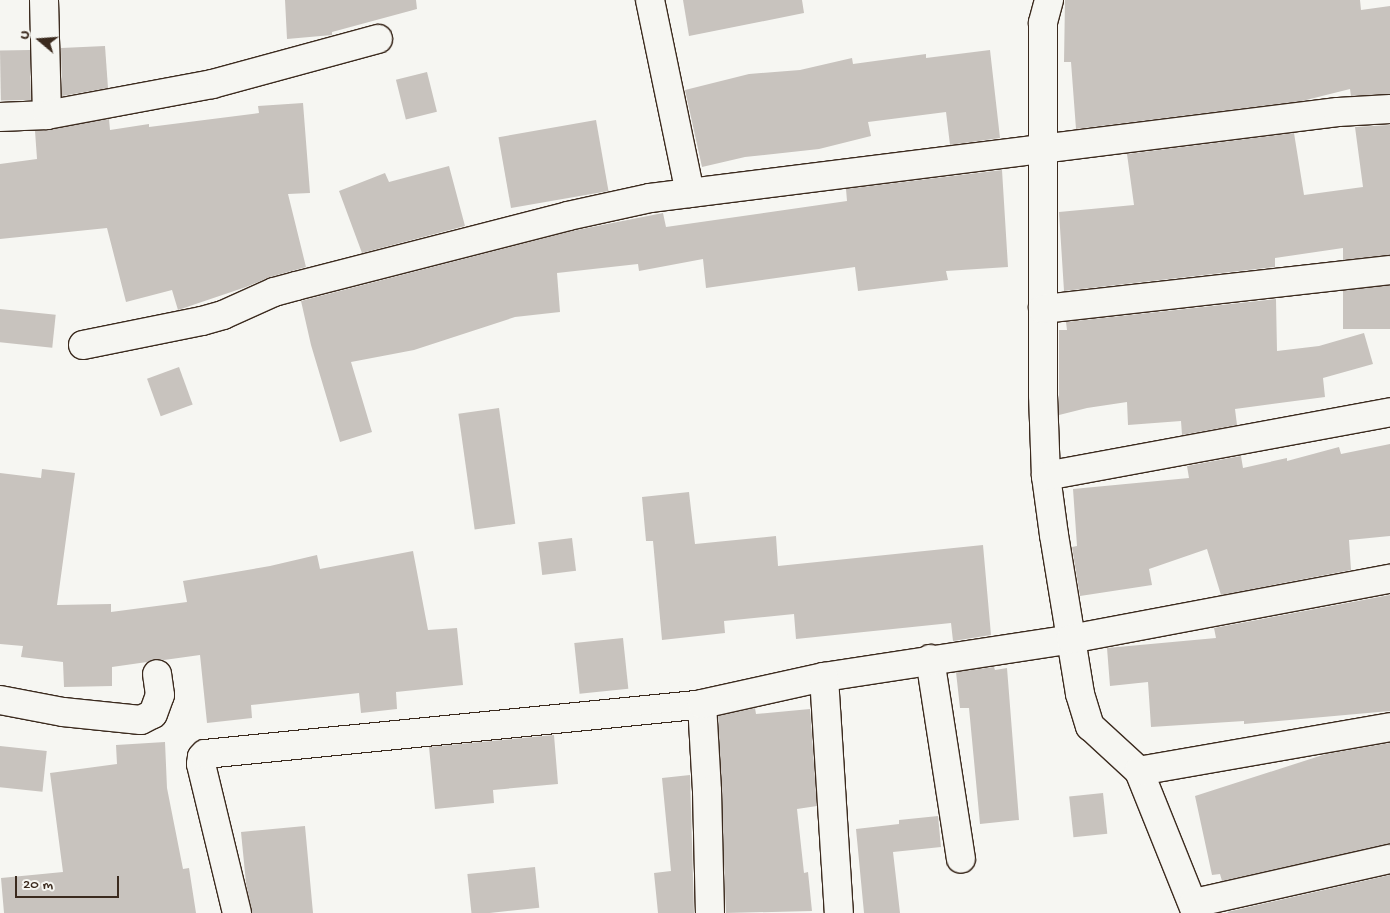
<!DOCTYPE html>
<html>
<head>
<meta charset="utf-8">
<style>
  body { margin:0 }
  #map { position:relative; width:1390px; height:913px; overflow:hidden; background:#f6f6f2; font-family:"Gochi Hand",sans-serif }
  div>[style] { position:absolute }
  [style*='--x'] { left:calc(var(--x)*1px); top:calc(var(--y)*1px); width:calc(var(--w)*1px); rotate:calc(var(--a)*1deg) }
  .building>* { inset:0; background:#c8c3be; transform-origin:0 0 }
  .roads { filter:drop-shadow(1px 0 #3b2a1e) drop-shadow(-1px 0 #3b2a1e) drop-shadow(0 1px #3b2a1e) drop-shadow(0 -1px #3b2a1e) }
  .street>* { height:28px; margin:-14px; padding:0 14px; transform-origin:14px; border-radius:14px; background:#f6f6f2 }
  span { translate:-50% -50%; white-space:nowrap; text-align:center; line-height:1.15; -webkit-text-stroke:4px #f6f6f2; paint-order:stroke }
  .north { position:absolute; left:15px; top:15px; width:50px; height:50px; -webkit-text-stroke:4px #f6f6f2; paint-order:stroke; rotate:288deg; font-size:14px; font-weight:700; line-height:20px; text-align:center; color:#3b2a1e }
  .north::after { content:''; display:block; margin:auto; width:18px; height:22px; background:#3b2a1e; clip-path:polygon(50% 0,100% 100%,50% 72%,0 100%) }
  .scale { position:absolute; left:15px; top:876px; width:104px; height:22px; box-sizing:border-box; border:2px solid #3b2a1e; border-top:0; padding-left:6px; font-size:15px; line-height:18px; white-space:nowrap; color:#3b2a1e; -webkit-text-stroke:4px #f6f6f2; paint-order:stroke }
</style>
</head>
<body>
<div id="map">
  <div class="building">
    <i style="clip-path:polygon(285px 0,416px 0,417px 9px,332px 32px,332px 35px,287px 39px)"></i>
    <i style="clip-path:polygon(683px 0,802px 0,804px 13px,689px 36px)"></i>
    <i style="clip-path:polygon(1065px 0,1360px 0,1361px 10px,1390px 6px,1390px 94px,1351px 96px,1350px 89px,1302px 101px,1076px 129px,1071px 62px,1064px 62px)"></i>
    <i style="clip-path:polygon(105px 46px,108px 88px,62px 96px,61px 48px)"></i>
    <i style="left:30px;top:50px;width:50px;height:30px;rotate:89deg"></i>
    <i style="clip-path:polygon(990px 50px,1000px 138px,950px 145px,946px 112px,868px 122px,871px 136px,819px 149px,745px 157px,702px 167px,685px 90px,749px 74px,800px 70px,852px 58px,853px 64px,926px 54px,926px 58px)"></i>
    <i style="left:427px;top:72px;width:41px;height:32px;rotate:76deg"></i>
    <i style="clip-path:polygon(303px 103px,310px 193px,288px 194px,306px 267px,270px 277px,246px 287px,178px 310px,172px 290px,126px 302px,107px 228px,0 239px,0 164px,37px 159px,35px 131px,109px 119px,110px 130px,149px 124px,149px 127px,259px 113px,258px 106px)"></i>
    <i style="left:596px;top:120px;width:72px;height:99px;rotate:80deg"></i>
    <i style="clip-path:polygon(1390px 125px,1390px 255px,1343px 260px,1343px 248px,1275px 258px,1275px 267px,1064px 291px,1059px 212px,1134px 205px,1127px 154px,1294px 133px,1304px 195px,1363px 187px,1355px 127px)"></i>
    <i style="clip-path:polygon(449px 166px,465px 226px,362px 253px,339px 191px,385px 173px,389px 182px)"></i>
    <i style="clip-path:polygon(1002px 170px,1008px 267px,946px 271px,948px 280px,858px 291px,855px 267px,706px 288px,703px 259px,639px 271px,638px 264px,557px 273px,560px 312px,515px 317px,414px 350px,351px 362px,372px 432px,340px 442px,311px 345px,301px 301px,572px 231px,663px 213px,666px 227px,847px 201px,846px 189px)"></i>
    <i style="left:1390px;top:286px;width:43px;height:47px;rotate:90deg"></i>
    <i style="clip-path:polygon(1276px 299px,1277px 351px,1319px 346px,1364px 333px,1373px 364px,1323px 378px,1325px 397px,1235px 409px,1237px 425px,1182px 435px,1181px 421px,1128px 425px,1127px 402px,1087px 408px,1059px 415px,1059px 330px,1067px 330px,1066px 322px)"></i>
    <i style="left:0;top:309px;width:56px;height:33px;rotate:6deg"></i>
    <i style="left:179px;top:367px;width:40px;height:34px;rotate:70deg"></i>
    <i style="left:499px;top:408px;width:117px;height:41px;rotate:82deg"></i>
    <i style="clip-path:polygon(1390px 444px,1390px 536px,1349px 540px,1351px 570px,1221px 595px,1207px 549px,1149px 569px,1152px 585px,1080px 596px,1072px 547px,1077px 546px,1073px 489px,1189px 478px,1187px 466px,1241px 456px,1243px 468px,1287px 458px,1287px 461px,1339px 447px,1341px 454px)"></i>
    <i style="clip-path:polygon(42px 469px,75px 473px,57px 605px,111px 604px,111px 612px,187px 602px,183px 581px,270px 566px,317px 555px,320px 569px,413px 551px,428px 630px,457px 628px,463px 685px,396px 692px,397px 709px,361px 713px,359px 693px,251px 705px,252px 718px,207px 723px,200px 655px,164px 660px,155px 659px,147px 662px,112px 667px,112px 686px,64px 687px,63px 662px,21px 657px,23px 646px,0 644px,0 473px,41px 478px)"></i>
    <i style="clip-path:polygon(689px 492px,695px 544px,776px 536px,778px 566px,983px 545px,991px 635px,953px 641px,951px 623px,796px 639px,794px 614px,724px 621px,725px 633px,662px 640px,653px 541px,646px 541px,642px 497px)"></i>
    <i style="left:572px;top:538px;width:33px;height:34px;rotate:83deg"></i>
    <i style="clip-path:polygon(1390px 595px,1390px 711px,1244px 724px,1244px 721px,1151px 727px,1148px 682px,1110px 686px,1107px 648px,1216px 638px,1214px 628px)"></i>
    <i style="left:623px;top:638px;width:51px;height:49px;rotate:84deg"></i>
    <i style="clip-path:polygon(994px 667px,995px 670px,1007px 668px,1019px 820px,980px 824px,969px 708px,960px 708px,956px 672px)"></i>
    <i style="clip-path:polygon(755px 708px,756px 714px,810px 709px,817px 806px,797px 809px,804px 873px,808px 872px,812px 911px,726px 913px,718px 716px)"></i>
    <i style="clip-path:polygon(554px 735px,558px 784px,493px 790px,494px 803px,435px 809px,429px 747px)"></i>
    <i style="clip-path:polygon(165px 742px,167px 788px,183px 869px,189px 868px,196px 913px,4px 913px,1px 878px,63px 872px,50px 773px,117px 764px,116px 745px)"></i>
    <i style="clip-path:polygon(1390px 743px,1390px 844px,1222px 881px,1220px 874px,1212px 875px,1195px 796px,1326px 754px)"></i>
    <i style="left:0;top:746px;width:47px;height:41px;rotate:6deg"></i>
    <i style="clip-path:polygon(690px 775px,694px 913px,658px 913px,654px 873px,671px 871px,662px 778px)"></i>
    <i style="left:1103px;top:793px;width:41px;height:34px;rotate:84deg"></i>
    <i style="clip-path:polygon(938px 816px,941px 847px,893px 852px,900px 913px,864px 913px,856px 829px,899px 824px,899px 820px)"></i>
    <i style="clip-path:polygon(305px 826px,313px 913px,252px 913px,246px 883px,241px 832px)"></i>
    <i style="left:535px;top:867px;width:41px;height:68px;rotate:84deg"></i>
    <i style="clip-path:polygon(1390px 875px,1390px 913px,1228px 913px,1227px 912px)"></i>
  </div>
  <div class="roads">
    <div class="street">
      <i style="--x:44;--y:0;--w:115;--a:88.5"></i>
      <i style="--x:650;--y:0;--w:197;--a:78.3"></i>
      <i style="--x:1049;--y:0;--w:24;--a:105"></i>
      <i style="--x:1043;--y:23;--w:372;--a:90"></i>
      <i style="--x:1043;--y:395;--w:81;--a:87.9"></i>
      <i style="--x:1046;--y:476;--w:60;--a:82.3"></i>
      <i style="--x:1054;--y:535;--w:161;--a:80.7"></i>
      <i style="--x:1080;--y:694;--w:34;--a:73"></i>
      <i style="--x:1090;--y:726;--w:67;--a:42.6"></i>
      <i style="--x:1139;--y:771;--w:153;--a:68.1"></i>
      <i style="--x:0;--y:117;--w:47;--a:-2.4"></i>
      <i style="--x:47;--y:115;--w:168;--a:-10.6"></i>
      <i style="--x:212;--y:84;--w:172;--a:-15.2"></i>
      <i style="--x:1043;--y:309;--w:349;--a:-6.4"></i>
      <i style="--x:83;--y:345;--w:121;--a:-11.4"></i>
      <i style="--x:202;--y:321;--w:22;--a:-16"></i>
      <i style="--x:223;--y:315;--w:56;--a:-24.3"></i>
      <i style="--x:274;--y:292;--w:23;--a:-15"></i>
      <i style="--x:296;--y:286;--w:281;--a:-14.4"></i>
      <i style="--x:568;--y:216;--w:84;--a:-12.4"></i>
      <i style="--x:650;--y:198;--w:693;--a:-7.13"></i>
      <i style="--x:1338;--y:112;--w:52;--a:-3.3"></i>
      <i style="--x:1046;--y:476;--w:350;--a:-10.5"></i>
      <i style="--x:930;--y:659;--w:202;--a:81.2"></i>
      <i style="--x:824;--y:677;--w:250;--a:-8.7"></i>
      <i style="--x:1071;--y:639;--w:325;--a:-10.7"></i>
      <i style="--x:0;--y:700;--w:64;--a:10.8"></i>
      <i style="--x:63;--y:712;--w:78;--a:5.9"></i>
      <i style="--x:141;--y:720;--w:13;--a:-27"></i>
      <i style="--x:153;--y:714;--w:20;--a:-70"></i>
      <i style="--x:160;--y:695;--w:21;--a:-98"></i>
      <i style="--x:702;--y:704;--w:87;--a:86.7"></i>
      <i style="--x:707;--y:791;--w:122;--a:88.6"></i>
      <i style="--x:1139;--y:771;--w:255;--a:-9.9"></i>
      <i style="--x:1194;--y:903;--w:201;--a:-12.7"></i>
      <i style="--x:237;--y:913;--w:153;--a:-103.6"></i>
      <i style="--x:201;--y:764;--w:7;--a:-82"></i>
      <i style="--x:202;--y:757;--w:4;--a:-45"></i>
      <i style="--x:205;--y:754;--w:500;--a:-5.7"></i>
      <i style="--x:702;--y:704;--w:125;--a:-12.5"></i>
      <i style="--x:824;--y:677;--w:236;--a:86.4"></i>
    </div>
  </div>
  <div class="north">U</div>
  <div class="scale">20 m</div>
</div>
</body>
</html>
